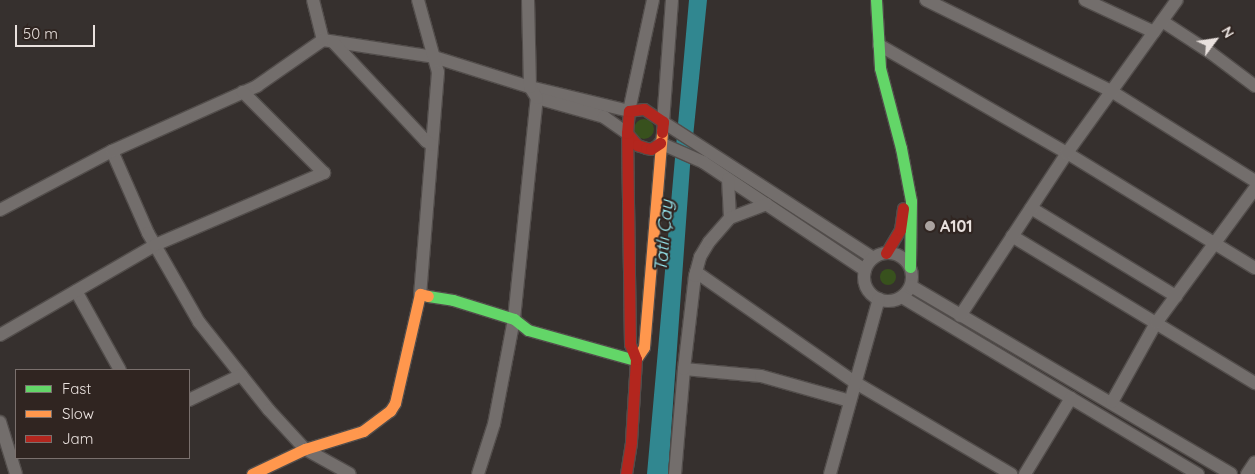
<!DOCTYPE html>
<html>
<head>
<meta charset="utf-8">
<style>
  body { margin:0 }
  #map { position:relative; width:1255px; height:474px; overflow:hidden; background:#36302e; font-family:Quicksand,sans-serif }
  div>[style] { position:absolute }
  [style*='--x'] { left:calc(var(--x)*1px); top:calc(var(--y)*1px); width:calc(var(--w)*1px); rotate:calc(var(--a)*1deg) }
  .green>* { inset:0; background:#38511d }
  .round { border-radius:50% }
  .water>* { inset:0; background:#318790 }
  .roads { filter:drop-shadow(1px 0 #524d4b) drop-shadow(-1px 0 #524d4b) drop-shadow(0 1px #524d4b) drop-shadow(0 -1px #524d4b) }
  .street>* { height:12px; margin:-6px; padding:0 6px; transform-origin:6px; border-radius:6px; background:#736e6c }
  .street>.ring { margin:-6px; padding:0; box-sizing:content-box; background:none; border:12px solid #736e6c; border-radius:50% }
  .fast>* { height:11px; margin:-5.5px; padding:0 5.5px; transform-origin:5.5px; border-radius:5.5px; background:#63d668 }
  .slow>* { height:11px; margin:-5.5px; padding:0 5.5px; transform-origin:5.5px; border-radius:5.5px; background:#ff974d }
  .jam>* { height:11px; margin:-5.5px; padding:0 5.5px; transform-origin:5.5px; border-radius:5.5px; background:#b3261e }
  .dots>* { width:14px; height:14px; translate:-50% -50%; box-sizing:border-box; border:2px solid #302521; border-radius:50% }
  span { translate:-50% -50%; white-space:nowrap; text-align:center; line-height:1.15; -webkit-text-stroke:4.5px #302521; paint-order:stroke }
  .poi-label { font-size:16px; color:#e9e1de; font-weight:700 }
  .left { translate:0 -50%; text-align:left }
  .water-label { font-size:18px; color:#9ef4fd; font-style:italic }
  .legend { position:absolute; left:15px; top:369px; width:175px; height:90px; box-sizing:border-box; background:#302521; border:1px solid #7a706d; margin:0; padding:6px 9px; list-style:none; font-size:15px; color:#e9e1de }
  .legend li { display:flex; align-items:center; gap:10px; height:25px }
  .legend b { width:25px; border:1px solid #7a706d }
  .north { position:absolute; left:1190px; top:15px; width:50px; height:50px; -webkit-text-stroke:4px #302521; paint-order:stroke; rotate:59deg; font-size:14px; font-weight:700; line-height:20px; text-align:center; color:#e9e1de }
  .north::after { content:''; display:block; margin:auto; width:18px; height:22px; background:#e9e1de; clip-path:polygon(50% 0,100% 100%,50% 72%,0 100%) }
  .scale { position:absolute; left:15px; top:25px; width:80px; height:22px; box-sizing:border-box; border:2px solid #e9e1de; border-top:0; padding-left:6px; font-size:15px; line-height:18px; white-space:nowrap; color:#e9e1de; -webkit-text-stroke:4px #302521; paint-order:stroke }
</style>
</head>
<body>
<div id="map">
  <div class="green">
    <i class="round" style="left:634px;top:119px;width:20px;height:20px"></i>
    <i class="round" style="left:880px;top:269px;width:16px;height:16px"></i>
  </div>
  <div class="water">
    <i style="clip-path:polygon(689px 0,707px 0,690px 166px,668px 474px,647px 474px)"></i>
  </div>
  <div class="roads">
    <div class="street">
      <i style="--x:313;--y:0;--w:41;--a:76"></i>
      <i style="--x:323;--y:40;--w:112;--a:8.7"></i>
      <i style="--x:434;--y:57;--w:101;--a:17.4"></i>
      <i style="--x:530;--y:87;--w:102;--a:13.6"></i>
      <i style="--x:629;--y:111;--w:114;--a:-77.8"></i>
      <i style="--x:418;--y:0;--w:75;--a:74.5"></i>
      <i style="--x:438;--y:72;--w:223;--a:94.6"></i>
      <i style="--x:672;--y:0;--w:122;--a:94.2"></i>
      <i style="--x:663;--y:122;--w:250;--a:32.9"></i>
      <i style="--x:926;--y:0;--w:206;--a:26.2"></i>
      <i style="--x:1111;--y:91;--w:170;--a:32"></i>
      <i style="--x:1085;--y:0;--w:76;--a:24.9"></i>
      <i style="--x:1162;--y:21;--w:59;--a:33.1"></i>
      <i style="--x:1211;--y:53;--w:55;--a:36.9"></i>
      <i style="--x:333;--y:42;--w:136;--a:46.8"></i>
      <i style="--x:426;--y:141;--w:7;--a:34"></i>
      <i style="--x:879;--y:45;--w:217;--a:29.9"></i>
      <i style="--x:1067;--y:153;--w:220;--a:31.5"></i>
      <i style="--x:537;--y:98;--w:70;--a:15.8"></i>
      <i style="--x:604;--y:117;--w:28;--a:35"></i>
      <i style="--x:660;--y:143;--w:47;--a:23.8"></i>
      <i style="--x:703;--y:162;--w:195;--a:33.7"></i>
      <i style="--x:112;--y:151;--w:90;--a:66.3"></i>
      <i style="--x:148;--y:233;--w:103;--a:60.2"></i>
      <i style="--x:199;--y:322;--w:112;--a:51.5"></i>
      <i style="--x:269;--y:410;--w:53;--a:47.3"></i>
      <i style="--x:305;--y:449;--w:51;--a:29.1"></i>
      <i style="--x:728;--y:179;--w:39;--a:87"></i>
      <i style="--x:1031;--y:208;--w:170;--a:31.3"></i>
      <i style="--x:0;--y:210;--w:127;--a:-27.8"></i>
      <i style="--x:112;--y:151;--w:159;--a:-24.1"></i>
      <i style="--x:257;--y:86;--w:80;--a:-34.9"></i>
      <i style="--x:1012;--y:236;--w:284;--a:31.2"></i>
      <i class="ring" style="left:864px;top:253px;width:36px;height:36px"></i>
      <i style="--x:696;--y:272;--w:195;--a:34.8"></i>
      <i style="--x:856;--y:383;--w:180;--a:30.4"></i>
      <i style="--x:911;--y:286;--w:371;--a:30.4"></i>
      <i style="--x:76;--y:291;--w:90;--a:60.9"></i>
      <i style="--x:902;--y:297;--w:345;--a:30.9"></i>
      <i style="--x:960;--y:316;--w:195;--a:-56.7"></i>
      <i style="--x:1067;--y:153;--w:188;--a:-54.3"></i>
      <i style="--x:0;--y:335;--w:179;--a:-30.1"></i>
      <i style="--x:155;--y:245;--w:184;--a:-23.1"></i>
      <i style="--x:324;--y:173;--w:115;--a:-135"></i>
      <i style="--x:684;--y:369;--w:77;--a:5.2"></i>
      <i style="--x:761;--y:376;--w:92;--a:15.7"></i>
      <i style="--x:189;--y:400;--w:58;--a:-25.7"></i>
      <i style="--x:1112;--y:402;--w:90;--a:-60.9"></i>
      <i style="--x:1156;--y:323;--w:167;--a:-53.7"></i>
      <i style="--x:0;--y:422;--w:54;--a:72.9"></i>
      <i style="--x:478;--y:474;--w:52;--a:-72.3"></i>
      <i style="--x:494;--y:424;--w:107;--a:-79.2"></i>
      <i style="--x:514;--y:319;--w:222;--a:-84.1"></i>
      <i style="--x:537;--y:98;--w:13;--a:-122"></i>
      <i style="--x:530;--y:87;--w:87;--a:-91.3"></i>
      <i style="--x:675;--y:474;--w:105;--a:-85.1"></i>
      <i style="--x:684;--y:369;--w:94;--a:-83.3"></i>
      <i style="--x:695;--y:276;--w:20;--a:-75"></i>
      <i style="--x:700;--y:257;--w:17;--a:-59"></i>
      <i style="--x:709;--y:242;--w:32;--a:-49"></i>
      <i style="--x:730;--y:218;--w:39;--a:-21"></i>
      <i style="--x:830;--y:474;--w:182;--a:-74.4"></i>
      <i style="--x:1025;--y:474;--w:89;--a:-58.8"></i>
      <i style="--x:1247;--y:474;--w:14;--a:-56"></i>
    </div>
    <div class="fast">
      <i style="--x:876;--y:0;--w:68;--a:86.6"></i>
      <i style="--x:880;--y:68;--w:83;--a:75.3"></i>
      <i style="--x:901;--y:148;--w:54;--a:79.3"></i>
      <i style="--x:911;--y:201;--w:66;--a:90.9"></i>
      <i style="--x:428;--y:296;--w:25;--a:9"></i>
      <i style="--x:453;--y:300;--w:64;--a:17.3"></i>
      <i style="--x:514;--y:319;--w:18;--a:38"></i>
      <i style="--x:528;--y:330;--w:111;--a:15.7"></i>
    </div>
    <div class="slow">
      <i style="--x:636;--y:359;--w:14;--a:-56"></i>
      <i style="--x:644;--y:347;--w:216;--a:-85.2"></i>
      <i style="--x:252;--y:474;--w:59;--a:-25.3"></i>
      <i style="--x:305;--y:449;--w:61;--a:-17.2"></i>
      <i style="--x:363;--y:431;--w:34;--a:-37"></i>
      <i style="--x:390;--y:411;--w:9;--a:-58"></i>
      <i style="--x:395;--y:403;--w:112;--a:-77.1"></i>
      <i style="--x:420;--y:294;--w:8;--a:14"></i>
    </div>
    <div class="jam">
      <i style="--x:627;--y:133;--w:16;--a:50"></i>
      <i style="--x:637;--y:145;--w:9;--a:18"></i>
      <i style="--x:646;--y:148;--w:5;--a:11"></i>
      <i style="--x:651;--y:149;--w:11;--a:-34"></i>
      <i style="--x:886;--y:253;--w:27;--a:-59"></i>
      <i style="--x:900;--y:230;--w:22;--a:-82"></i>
      <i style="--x:626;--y:474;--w:33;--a:-81"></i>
      <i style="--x:631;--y:441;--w:82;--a:-86.5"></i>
      <i style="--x:636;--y:359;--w:16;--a:-112"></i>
      <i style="--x:630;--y:344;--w:211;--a:-90.8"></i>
      <i style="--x:627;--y:133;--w:22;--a:-85"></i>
      <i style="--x:629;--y:111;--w:15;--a:-8"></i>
      <i style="--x:644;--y:109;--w:23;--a:34"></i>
      <i style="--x:663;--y:122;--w:10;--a:96"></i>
    </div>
  </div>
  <div class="dots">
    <i style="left:930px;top:226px;background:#aaa3a0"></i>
  </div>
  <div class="poi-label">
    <span class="left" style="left:940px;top:226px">A101</span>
  </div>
  <div class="water-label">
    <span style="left:664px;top:236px;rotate:-85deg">Tatlı Çay</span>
  </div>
  <ul class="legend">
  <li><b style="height:6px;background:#63d668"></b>Fast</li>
  <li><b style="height:6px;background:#ff974d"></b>Slow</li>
  <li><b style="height:6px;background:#b3261e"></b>Jam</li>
  </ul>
  <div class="north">N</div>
  <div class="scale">50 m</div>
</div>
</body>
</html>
